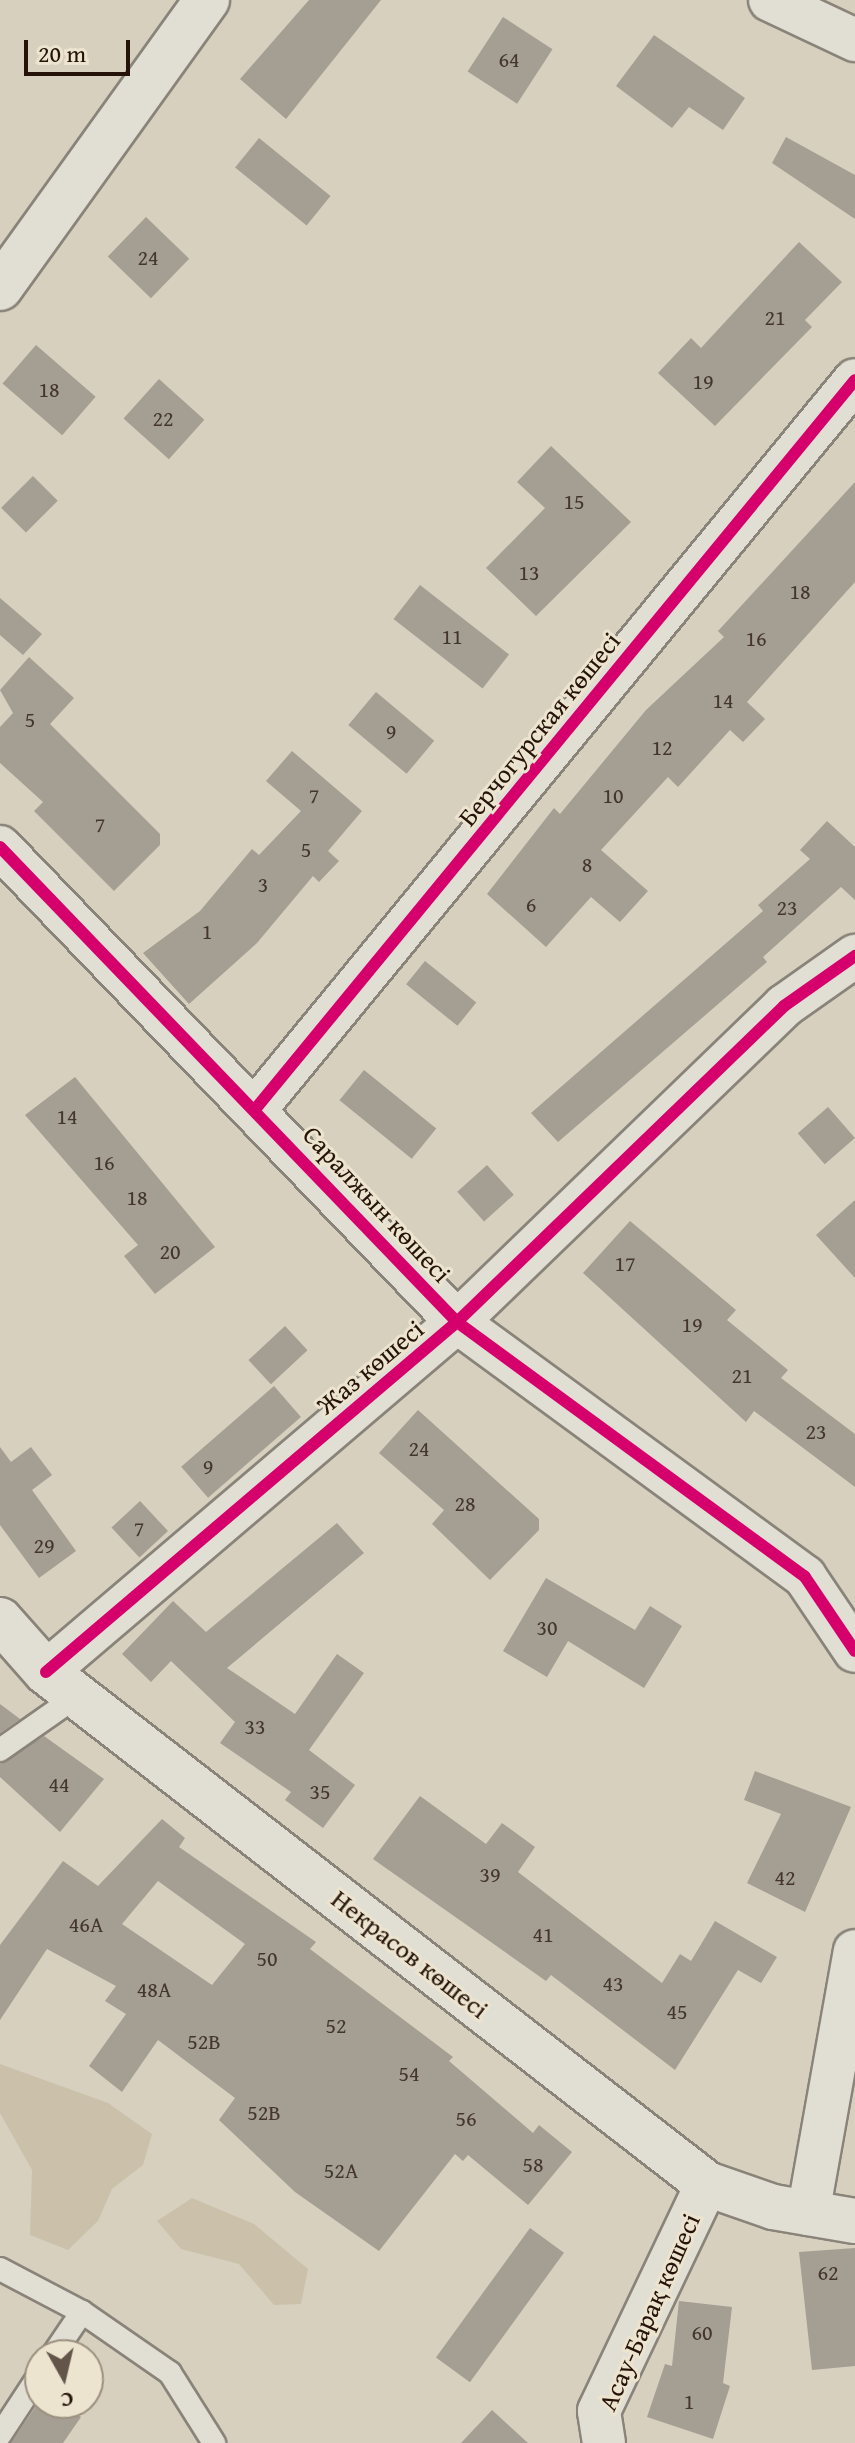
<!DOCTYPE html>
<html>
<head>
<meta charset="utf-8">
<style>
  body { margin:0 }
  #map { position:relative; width:855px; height:2443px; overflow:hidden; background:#d7d0bf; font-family:"Gentium Book Plus",serif }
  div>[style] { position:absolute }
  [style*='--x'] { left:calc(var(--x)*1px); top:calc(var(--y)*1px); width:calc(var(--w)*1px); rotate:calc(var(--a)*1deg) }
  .green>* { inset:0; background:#cbc1aa }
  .building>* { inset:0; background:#a49e93; transform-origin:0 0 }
  .roads { filter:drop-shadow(2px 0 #898379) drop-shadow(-2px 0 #898379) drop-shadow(0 2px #898379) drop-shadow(0 -2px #898379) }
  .lane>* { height:22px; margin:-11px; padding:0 11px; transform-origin:11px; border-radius:11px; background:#e1ded4 }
  .street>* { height:42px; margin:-21px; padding:0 21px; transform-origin:21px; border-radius:21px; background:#e1ded4 }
  .secondary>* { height:44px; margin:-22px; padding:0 22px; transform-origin:22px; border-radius:22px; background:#e1ded4 }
  .cycleway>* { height:12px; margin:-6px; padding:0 6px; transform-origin:6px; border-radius:6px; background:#d6006c }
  span { translate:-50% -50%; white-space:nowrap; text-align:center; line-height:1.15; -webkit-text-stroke:6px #ece4cf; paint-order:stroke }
  .number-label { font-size:22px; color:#45362c }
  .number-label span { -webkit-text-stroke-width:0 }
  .street-label { font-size:26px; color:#25130a }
  .north { position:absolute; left:24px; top:2339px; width:80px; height:80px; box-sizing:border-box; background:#ece4cf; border:2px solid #9c9080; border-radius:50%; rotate:172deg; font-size:22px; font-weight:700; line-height:32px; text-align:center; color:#25130a }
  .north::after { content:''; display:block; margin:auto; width:28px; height:36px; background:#635549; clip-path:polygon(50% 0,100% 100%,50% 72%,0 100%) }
  .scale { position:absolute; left:24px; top:40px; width:106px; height:36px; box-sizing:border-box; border:4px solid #25130a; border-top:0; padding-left:10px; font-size:24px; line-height:28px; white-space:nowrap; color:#25130a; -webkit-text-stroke:6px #ece4cf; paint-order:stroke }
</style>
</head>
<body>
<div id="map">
  <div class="green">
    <i style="clip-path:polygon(0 2064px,108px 2103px,152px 2134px,143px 2165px,112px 2189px,98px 2221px,68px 2250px,30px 2235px,32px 2170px,0 2113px)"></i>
    <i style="clip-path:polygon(192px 2198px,254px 2224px,308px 2269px,301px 2304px,274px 2305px,239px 2264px,181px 2249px,157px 2221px)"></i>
  </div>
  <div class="building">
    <i style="clip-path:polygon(309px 0,381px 0,286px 119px,240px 79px)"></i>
    <i style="left:503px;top:17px;width:59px;height:65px;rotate:33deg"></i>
    <i style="clip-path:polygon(654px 35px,745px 98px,723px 130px,689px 107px,672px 128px,616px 86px)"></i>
    <i style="clip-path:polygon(786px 137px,855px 175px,855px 219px,772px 163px)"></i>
    <i style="left:259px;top:138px;width:92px;height:38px;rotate:39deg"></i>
    <i style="left:146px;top:217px;width:60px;height:55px;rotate:44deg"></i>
    <i style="clip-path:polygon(799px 242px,842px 282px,805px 320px,812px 327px,715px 426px,658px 373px,691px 338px,701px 348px)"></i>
    <i style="left:36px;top:345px;width:79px;height:51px;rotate:41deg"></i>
    <i style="left:159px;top:379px;width:61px;height:53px;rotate:42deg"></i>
    <i style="clip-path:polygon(551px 446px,631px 522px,536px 616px,486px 568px,545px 508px,517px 482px)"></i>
    <i style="left:33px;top:476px;width:35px;height:45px;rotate:45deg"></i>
    <i style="clip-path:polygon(855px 482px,855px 582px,747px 702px,765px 719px,743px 742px,730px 730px,678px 787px,668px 777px,601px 850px,648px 891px,620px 922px,591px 897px,546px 947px,487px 894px,554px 808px,560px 814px,646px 710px,724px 637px,718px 631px)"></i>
    <i style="left:420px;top:585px;width:113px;height:43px;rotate:38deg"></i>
    <i style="clip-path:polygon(0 598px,42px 634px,23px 655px,0 635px)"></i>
    <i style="clip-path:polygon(29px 657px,74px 698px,50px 724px,160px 834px,160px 845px,114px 891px,34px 811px,43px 802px,0 763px,0 727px,13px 713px,0 690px)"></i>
    <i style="left:376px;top:692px;width:76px;height:43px;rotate:40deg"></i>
    <i style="clip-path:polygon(292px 751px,362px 811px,328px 851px,339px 861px,319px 882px,313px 876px,257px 943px,189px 1004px,143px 953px,200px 911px,252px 849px,259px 855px,301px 811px,266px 781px)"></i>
    <i style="clip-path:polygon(827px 821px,855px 847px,855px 900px,841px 887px,763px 957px,767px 962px,558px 1142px,531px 1113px,763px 911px,758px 905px,810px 859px,800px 850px)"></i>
    <i style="left:425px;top:961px;width:66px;height:30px;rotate:39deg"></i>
    <i style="left:364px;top:1070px;width:93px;height:39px;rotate:39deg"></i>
    <i style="clip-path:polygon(75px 1077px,215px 1247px,155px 1294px,124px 1256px,138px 1245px,25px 1115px)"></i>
    <i style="left:828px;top:1107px;width:41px;height:40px;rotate:49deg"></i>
    <i style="left:487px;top:1165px;width:40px;height:40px;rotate:48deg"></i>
    <i style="clip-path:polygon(855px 1200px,855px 1278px,816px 1235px)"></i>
    <i style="clip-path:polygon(630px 1221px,736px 1310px,727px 1320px,788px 1370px,781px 1378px,855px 1434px,855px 1487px,754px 1411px,746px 1422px,583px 1273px)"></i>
    <i style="left:285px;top:1326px;width:33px;height:50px;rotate:47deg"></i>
    <i style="left:274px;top:1386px;width:41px;height:123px;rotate:49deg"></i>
    <i style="clip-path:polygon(418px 1410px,539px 1519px,539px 1530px,490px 1580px,432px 1524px,444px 1510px,379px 1453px)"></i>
    <i style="clip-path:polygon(0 1447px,11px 1462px,31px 1447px,52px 1475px,32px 1490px,76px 1551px,39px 1578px,0 1525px)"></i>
    <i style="left:140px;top:1501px;width:41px;height:39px;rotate:47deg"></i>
    <i style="clip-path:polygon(337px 1523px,364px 1553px,227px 1668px,295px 1714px,337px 1654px,364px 1673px,309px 1750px,355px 1785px,323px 1828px,285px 1800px,291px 1792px,220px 1743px,235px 1722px,171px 1661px,151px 1682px,122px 1654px,173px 1601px,206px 1632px)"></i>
    <i style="clip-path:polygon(546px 1578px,635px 1630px,650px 1606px,682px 1626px,644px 1688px,568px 1641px,547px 1677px,503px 1651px)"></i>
    <i style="clip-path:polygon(0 1704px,20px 1719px,0 1733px)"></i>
    <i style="clip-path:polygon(44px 1736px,104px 1779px,60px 1832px,0 1777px,0 1764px)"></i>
    <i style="clip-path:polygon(755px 1771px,851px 1807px,805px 1912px,747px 1883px,781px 1814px,744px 1800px)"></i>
    <i style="clip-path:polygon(420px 1796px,486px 1844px,502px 1823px,535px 1847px,518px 1872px,662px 1983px,680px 1954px,691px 1961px,715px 1921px,777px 1957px,761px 1983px,738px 1970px,675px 2070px,551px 1975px,546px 1981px,373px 1859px)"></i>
    <i style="clip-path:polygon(evenodd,162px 1819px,185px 1838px,179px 1847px,316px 1942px,310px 1949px,453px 2057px,449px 2061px,533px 2133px,539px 2125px,572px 2152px,528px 2205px,468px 2155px,463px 2161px,455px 2154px,379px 2251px,295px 2192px,219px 2120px,235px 2098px,158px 2040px,122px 2092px,89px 2066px,126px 2014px,105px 2001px,116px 1986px,47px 1949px,0 2020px,0 1945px,63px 1861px,98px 1886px,162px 1819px,158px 1881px,245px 1944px,212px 1985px,122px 1924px,158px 1881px)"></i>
    <i style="left:530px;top:2228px;width:42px;height:160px;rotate:36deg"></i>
    <i style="clip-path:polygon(855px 2248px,855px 2366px,812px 2370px,799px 2252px)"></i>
    <i style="clip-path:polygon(679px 2301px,732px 2307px,723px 2383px,730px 2386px,713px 2439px,647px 2417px,665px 2364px,672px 2366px)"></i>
    <i style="clip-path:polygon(38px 2403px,60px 2403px,81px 2417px,63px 2443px,11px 2443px)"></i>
    <i style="clip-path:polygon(492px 2410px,528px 2443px,461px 2443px)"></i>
  </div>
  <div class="roads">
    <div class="lane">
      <i style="--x:0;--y:1750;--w:94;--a:-35"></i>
      <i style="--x:0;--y:2269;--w:93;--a:27.7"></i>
      <i style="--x:82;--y:2312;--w:107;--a:34.7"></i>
      <i style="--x:170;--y:2373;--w:83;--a:57.8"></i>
      <i style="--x:53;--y:2355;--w:52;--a:-56"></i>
      <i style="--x:0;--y:2435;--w:73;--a:-56.7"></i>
    </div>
    <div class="street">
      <i style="--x:770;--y:0;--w:94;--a:25.2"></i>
      <i style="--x:0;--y:847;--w:659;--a:46.11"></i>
      <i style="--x:457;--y:1322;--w:431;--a:36.2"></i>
      <i style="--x:805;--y:1577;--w:89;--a:56"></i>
      <i style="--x:257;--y:1107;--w:941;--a:-50.56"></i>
      <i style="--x:46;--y:1672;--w:540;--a:-40.42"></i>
      <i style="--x:457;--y:1322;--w:455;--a:-44"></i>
      <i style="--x:784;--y:1006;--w:87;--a:-35.2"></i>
      <i style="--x:808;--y:2214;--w:267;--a:-79.9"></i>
      <i style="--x:604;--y:2443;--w:32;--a:-99"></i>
      <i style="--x:599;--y:2411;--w:251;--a:-64.6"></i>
    </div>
    <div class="secondary">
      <i style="--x:0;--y:288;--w:355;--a:-54.3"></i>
      <i style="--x:0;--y:1620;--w:69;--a:48.5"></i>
      <i style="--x:46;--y:1672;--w:836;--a:37.76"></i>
      <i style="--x:707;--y:2184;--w:70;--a:19.2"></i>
      <i style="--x:773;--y:2207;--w:83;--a:9.7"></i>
    </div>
  </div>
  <div class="cycleway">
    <i style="--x:0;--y:847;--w:659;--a:46.11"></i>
    <i style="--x:457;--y:1322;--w:431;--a:36.2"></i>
    <i style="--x:805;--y:1577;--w:89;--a:56"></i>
    <i style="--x:257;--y:1107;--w:941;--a:-50.56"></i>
    <i style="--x:46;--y:1672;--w:540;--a:-40.42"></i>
    <i style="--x:457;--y:1322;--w:455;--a:-44"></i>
    <i style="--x:784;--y:1006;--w:87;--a:-35.2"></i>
  </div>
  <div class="number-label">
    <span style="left:509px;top:60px">64</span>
    <span style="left:148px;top:258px">24</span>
    <span style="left:775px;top:318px">21</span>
    <span style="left:703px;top:382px">19</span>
    <span style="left:49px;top:390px">18</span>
    <span style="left:163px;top:419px">22</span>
    <span style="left:574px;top:502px">15</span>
    <span style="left:529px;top:573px">13</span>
    <span style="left:800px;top:592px">18</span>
    <span style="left:452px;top:637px">11</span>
    <span style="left:756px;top:639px">16</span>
    <span style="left:723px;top:701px">14</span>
    <span style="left:30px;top:720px">5</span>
    <span style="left:391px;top:732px">9</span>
    <span style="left:662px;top:748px">12</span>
    <span style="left:314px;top:796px">7</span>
    <span style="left:613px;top:796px">10</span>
    <span style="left:100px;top:825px">7</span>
    <span style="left:306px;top:850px">5</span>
    <span style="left:587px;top:865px">8</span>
    <span style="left:263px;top:885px">3</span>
    <span style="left:531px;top:905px">6</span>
    <span style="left:787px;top:908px">23</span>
    <span style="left:207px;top:932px">1</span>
    <span style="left:67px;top:1117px">14</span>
    <span style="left:104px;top:1163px">16</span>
    <span style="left:137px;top:1198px">18</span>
    <span style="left:170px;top:1252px">20</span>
    <span style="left:625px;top:1264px">17</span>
    <span style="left:692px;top:1325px">19</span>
    <span style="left:742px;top:1376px">21</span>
    <span style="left:816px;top:1432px">23</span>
    <span style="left:419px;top:1449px">24</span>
    <span style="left:208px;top:1467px">9</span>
    <span style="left:465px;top:1504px">28</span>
    <span style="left:139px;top:1529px">7</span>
    <span style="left:44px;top:1546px">29</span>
    <span style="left:547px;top:1628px">30</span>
    <span style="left:255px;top:1727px">33</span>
    <span style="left:59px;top:1785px">44</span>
    <span style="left:320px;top:1792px">35</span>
    <span style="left:490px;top:1875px">39</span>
    <span style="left:785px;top:1878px">42</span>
    <span style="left:86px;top:1925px">46А</span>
    <span style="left:543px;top:1935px">41</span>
    <span style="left:267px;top:1959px">50</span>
    <span style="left:613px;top:1984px">43</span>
    <span style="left:154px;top:1990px">48А</span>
    <span style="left:677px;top:2012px">45</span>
    <span style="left:336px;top:2026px">52</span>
    <span style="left:204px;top:2042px">52В</span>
    <span style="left:409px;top:2074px">54</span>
    <span style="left:264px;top:2113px">52В</span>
    <span style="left:466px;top:2119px">56</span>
    <span style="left:533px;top:2165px">58</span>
    <span style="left:341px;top:2171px">52А</span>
    <span style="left:828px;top:2273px">62</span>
    <span style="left:702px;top:2333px">60</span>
    <span style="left:689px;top:2402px">1</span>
  </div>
  <div class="street-label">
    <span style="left:539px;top:729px;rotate:-51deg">Берчогурская көшесі</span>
    <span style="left:377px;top:1204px;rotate:47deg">Саралжын көшесі</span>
    <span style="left:370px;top:1367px;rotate:-40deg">Жаз көшесі</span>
    <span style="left:410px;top:1954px;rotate:38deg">Некрасов көшесі</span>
    <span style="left:649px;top:2312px;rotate:-66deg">Асау-Барақ көшесі</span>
  </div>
  <div class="north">С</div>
  <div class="scale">20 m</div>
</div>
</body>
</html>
